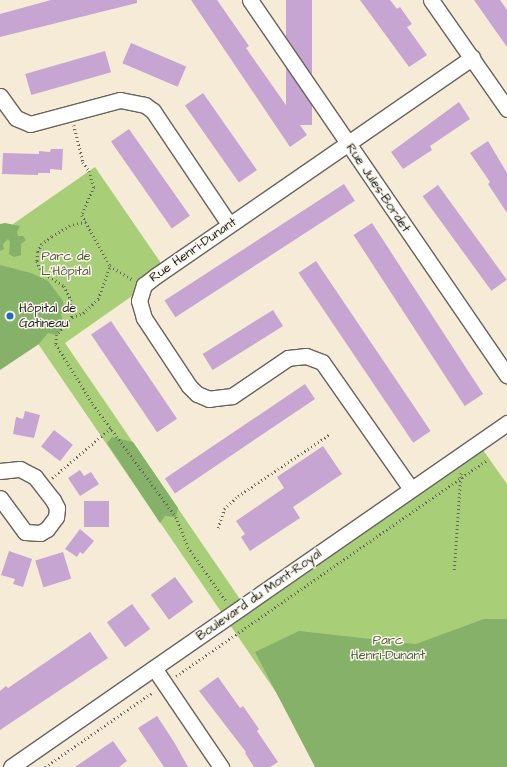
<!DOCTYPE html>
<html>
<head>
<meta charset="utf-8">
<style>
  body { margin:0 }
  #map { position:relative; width:507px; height:767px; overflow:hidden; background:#f6ebd6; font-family:"Architects Daughter",sans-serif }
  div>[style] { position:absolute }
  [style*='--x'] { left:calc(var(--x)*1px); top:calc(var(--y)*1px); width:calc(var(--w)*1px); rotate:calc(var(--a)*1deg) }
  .green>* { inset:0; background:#a8ce78 }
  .forest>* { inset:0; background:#86b168 }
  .building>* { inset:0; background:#c6a5d3; transform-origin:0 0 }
  .path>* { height:2.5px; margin-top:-1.25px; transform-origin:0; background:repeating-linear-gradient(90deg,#68645d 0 1px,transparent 0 4px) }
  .roads { filter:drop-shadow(1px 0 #68645d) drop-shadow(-1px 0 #68645d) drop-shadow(0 1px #68645d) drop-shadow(0 -1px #68645d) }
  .street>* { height:15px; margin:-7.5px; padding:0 7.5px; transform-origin:7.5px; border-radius:7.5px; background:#fff }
  .dots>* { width:11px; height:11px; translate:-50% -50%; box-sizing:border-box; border:2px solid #fbf7ec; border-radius:50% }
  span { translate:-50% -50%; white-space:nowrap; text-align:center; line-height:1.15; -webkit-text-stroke:3px #fbf7ec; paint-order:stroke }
  .street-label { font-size:13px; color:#1c1c1c }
  .park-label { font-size:13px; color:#4d5a3c }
  .poi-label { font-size:13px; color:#1c1c1c }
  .left { translate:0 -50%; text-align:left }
</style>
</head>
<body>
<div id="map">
  <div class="green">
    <i style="clip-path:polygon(95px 167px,165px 269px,142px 289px,65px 343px,244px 605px,478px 443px,507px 484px,507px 767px,327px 767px,0 288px,0 237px,13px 228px,13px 224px)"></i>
  </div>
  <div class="forest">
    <i style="clip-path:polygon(5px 223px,20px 226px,17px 232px,18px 236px,23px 236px,26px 240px,21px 244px,21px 255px,14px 257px,9px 254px,10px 242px,8px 239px,3px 244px,4px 249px,0 251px,0 224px)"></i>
    <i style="clip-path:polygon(0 265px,31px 273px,48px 281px,63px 301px,64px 308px,61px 315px,65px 326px,57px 335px,48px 333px,39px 344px,0 370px)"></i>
    <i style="clip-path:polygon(112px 437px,133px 442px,178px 508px,176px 517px,165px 516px,160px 523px,107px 443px)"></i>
    <i style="clip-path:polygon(484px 619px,507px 619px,507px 767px,315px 767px,255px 652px,299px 631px,416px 644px)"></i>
  </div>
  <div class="building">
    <i style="clip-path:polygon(51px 0,137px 0,137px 3px,0 37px,0 14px)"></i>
    <i style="clip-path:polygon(191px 0,217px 0,249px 46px,246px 48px,307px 135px,290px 147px)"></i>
    <i style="left:286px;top:0;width:26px;height:125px"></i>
    <i style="clip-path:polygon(360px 0,390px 0,397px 9px,400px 7px,412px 24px,407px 27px,427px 55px,409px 67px)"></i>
    <i style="clip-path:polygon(474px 0,500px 0,507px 10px,507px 47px)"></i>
    <i style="left:131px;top:43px;width:60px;height:22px;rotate:23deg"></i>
    <i style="left:105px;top:51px;width:22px;height:83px;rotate:74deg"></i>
    <i style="left:203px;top:93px;width:94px;height:22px;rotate:55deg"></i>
    <i style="clip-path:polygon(459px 102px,470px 119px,430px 146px,432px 150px,403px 169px,391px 152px)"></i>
    <i style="left:129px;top:129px;width:106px;height:22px;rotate:55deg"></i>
    <i style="clip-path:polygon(488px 141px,507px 173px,507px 213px,488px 184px,490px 182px,470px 153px)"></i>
    <i style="clip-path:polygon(51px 149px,63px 149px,62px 170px,50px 169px,50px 173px,38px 173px,38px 175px,2px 174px,3px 153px,39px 154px,39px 151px,50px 152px)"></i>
    <i style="left:344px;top:184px;width:20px;height:214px;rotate:57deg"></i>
    <i style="left:438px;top:185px;width:117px;height:19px;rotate:54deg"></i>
    <i style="left:372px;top:223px;width:204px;height:22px;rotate:57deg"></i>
    <i style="left:316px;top:261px;width:205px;height:21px;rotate:56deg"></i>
    <i style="left:273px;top:310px;width:19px;height:83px;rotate:58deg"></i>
    <i style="left:111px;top:321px;width:118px;height:24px;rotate:56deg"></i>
    <i style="left:305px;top:384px;width:18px;height:169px;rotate:56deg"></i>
    <i style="clip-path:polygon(25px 411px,40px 415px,34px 438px,13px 434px,16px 417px,23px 419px)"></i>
    <i style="left:54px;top:430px;width:24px;height:21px;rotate:38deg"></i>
    <i style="clip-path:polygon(323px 446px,342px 474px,293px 507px,300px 518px,250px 551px,241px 537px,245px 534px,236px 521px,284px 488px,277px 477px)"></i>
    <i style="clip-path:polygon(80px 470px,84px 476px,91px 472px,99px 484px,80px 496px,68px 478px)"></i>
    <i style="left:109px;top:501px;width:26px;height:25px;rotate:90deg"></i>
    <i style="clip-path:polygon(80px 529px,94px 541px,83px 554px,80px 552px,77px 557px,65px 549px)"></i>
    <i style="clip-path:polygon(9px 551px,32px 559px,23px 587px,13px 584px,15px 579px,1px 575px)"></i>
    <i style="left:63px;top:552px;width:28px;height:29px;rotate:73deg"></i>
    <i style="left:175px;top:577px;width:31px;height:30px;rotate:54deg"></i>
    <i style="left:132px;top:604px;width:31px;height:31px;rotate:54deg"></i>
    <i style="clip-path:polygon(90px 632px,108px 658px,0 730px,0 691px,6px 686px,8px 688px)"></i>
    <i style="clip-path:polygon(218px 677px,240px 708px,243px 706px,259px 729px,257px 731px,278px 762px,270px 767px,254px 767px,245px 753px,246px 752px,199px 691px)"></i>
    <i style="clip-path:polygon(157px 716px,174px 742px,188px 767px,164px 767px,138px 728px)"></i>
    <i style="clip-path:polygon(113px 741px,127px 761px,119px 767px,75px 767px)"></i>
  </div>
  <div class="path">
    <i style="--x:74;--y:125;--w:38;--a:76"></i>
    <i style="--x:83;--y:162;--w:11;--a:56"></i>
    <i style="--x:89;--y:171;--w:17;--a:73"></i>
    <i style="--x:94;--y:187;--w:30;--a:113"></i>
    <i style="--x:82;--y:215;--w:58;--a:61.2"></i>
    <i style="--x:110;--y:266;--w:27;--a:31"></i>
    <i style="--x:86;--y:222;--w:16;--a:166"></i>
    <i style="--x:70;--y:226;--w:21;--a:149"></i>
    <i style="--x:52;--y:237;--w:12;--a:145"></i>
    <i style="--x:42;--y:244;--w:9;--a:117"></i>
    <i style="--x:38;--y:252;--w:9;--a:96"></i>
    <i style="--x:37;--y:261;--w:12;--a:66"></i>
    <i style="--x:42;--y:272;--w:26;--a:32"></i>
    <i style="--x:64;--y:286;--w:16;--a:63"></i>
    <i style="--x:71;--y:300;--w:17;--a:87"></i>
    <i style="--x:72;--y:317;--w:23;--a:130"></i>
    <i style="--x:57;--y:335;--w:9;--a:96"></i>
    <i style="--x:56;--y:344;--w:70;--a:58.3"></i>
    <i style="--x:93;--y:404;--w:140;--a:53.7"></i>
    <i style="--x:176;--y:517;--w:32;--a:68"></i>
    <i style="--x:188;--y:547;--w:67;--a:54.7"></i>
    <i style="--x:72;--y:317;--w:12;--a:-20"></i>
    <i style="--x:83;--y:313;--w:21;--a:-43"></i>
    <i style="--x:98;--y:299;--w:35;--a:-70"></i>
    <i style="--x:52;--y:478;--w:77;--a:-40.3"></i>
    <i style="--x:218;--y:528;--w:20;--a:-72"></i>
    <i style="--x:224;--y:509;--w:19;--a:-43"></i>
    <i style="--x:238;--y:496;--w:111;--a:-34"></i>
    <i style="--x:454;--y:570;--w:99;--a:-86"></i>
    <i style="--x:176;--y:676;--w:379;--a:-34.8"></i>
    <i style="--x:45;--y:767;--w:131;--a:-34.8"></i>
  </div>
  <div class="roads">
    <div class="street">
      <i style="--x:250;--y:0;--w:455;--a:55.6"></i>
      <i style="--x:431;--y:0;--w:133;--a:55.1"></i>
      <i style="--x:0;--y:96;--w:27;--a:54"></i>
      <i style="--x:16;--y:118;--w:15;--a:23"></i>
      <i style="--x:30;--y:124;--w:93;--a:-14.9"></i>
      <i style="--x:120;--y:100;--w:25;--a:11"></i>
      <i style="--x:145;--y:105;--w:10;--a:37"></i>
      <i style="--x:153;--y:111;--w:136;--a:56.1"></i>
      <i style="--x:0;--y:471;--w:20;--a:-6"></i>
      <i style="--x:20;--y:469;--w:17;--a:28"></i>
      <i style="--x:35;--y:477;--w:29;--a:52"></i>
      <i style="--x:53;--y:500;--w:9;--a:63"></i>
      <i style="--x:57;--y:508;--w:9;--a:96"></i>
      <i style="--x:56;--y:517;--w:15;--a:127"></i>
      <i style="--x:47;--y:529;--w:8;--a:150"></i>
      <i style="--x:40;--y:533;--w:15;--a:-176"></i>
      <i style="--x:25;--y:532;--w:42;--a:-126.3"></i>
      <i style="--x:411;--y:489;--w:155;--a:-125"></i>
      <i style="--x:322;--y:362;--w:17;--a:-159"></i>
      <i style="--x:306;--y:356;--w:18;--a:174"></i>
      <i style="--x:288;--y:358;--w:68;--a:145.8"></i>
      <i style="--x:232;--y:396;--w:23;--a:173"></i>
      <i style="--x:209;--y:399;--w:13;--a:-157"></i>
      <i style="--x:197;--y:394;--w:11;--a:-135"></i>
      <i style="--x:189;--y:386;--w:82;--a:-123.5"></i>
      <i style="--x:144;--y:318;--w:18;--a:-106"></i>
      <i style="--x:139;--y:301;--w:17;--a:-73"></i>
      <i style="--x:144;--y:285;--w:16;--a:-38"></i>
      <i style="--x:157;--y:275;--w:383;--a:-34.6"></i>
      <i style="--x:154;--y:668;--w:120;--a:55.9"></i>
      <i style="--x:11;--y:767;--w:604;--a:-34.74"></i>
    </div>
  </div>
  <div class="dots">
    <i style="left:10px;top:316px;background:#1f6fb2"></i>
  </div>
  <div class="street-label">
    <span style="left:378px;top:188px;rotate:56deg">Rue Jules-Bordet</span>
    <span style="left:193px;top:250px;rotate:-35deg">Rue Henri-Dunant</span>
    <span style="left:259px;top:595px;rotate:-35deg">Boulevard du Mont-Royal</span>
  </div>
  <div class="park-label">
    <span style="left:66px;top:264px">Parc de<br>L'Hôpital</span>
    <span style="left:388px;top:648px">Parc<br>Henri-Dunant</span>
  </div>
  <div class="poi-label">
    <span class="left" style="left:19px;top:316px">Hôpital de<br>Gatineau</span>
  </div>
</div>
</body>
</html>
